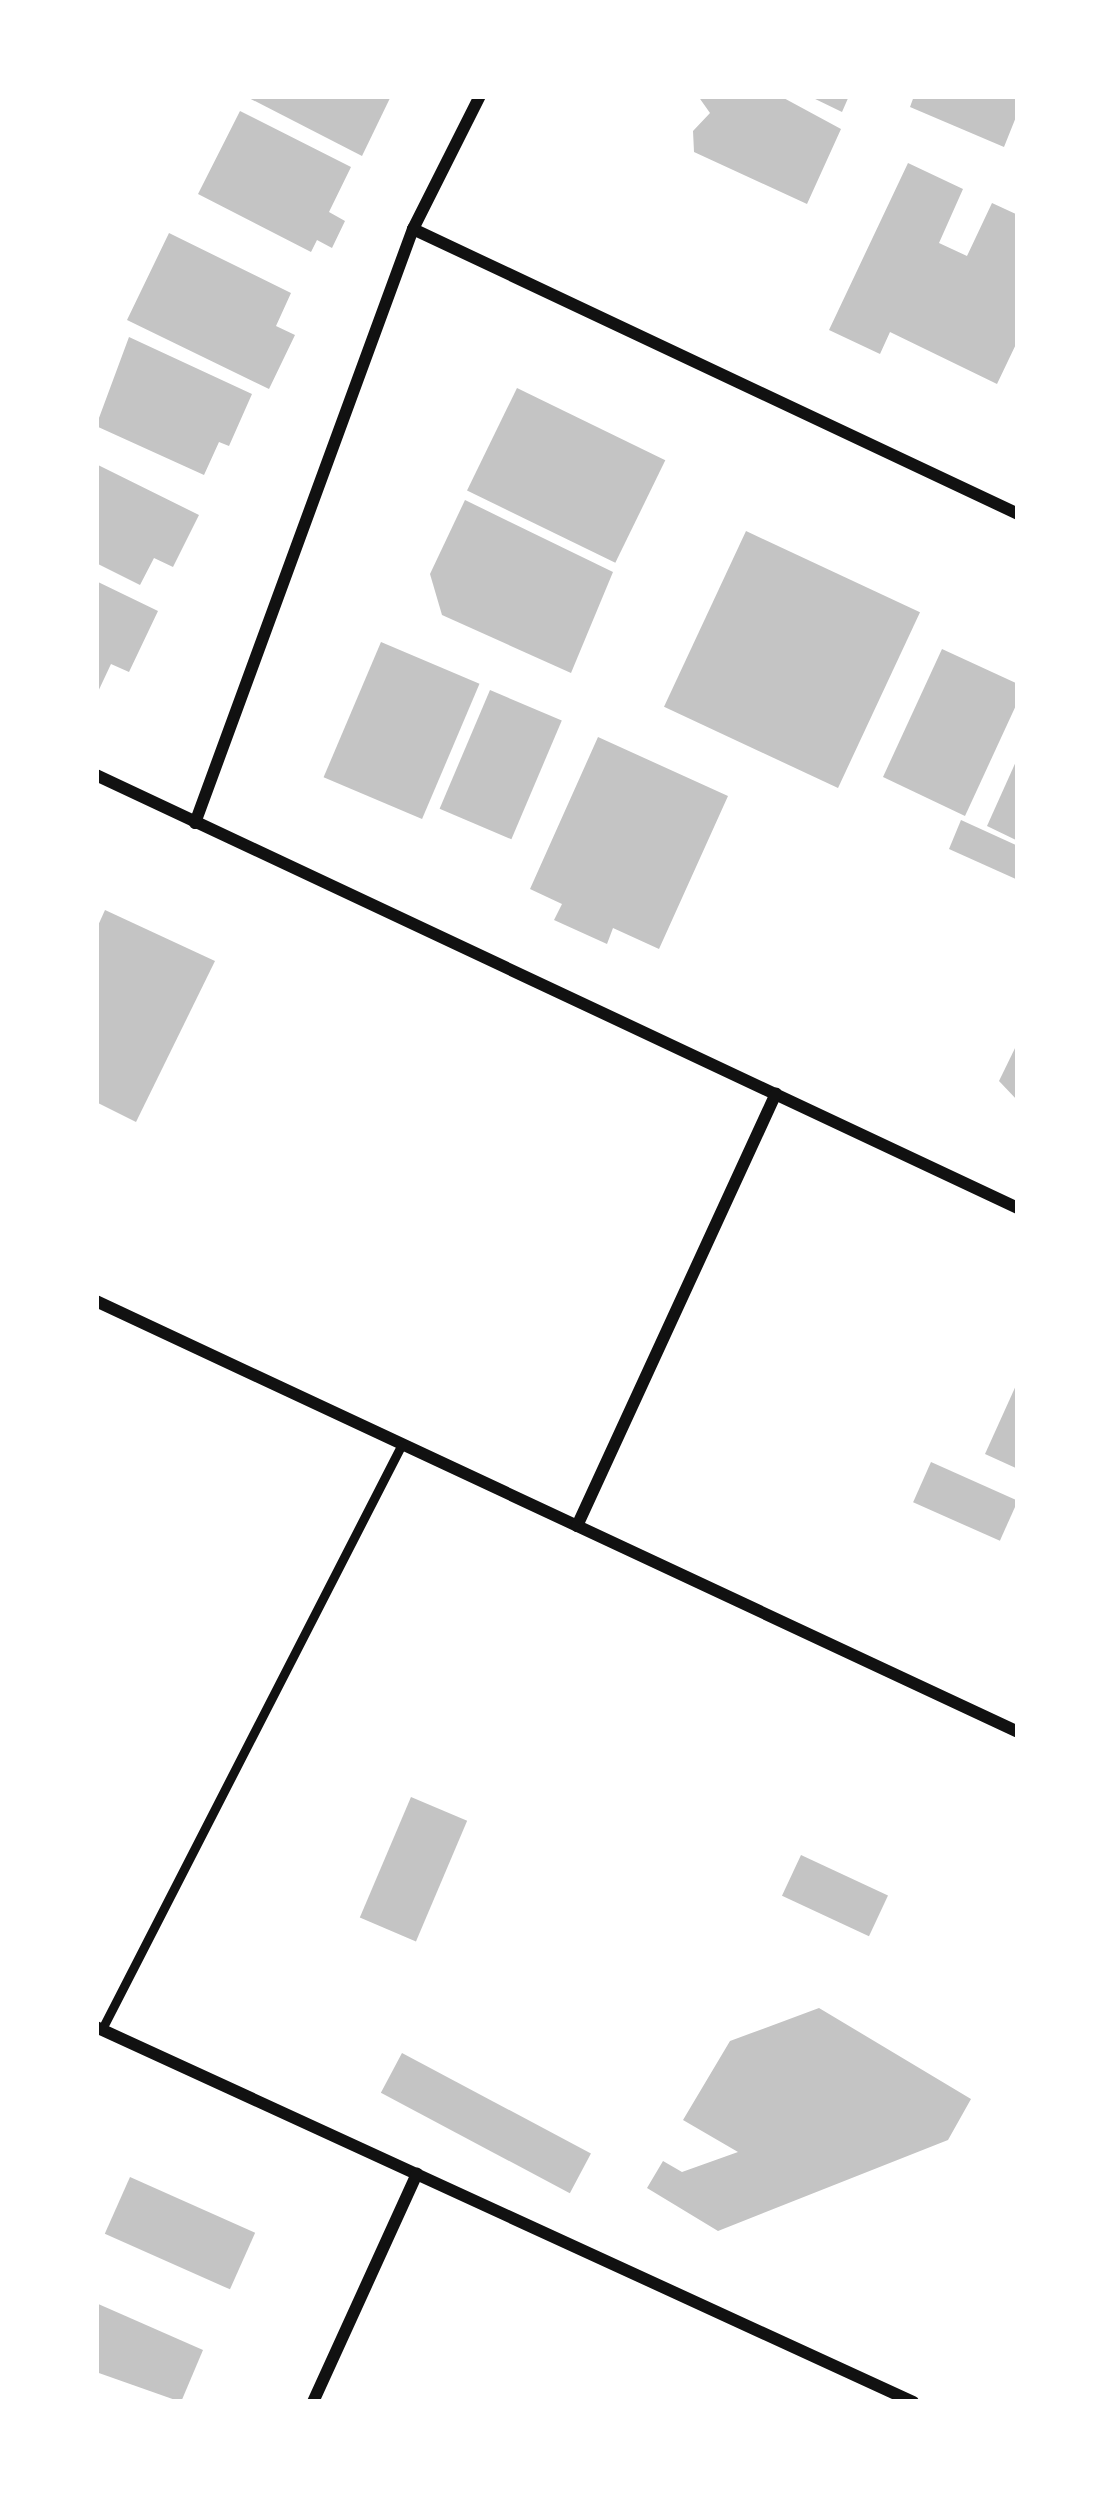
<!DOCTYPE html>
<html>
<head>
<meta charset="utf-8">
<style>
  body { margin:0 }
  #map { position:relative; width:1114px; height:2498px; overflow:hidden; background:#fff; font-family:"Varela Round",sans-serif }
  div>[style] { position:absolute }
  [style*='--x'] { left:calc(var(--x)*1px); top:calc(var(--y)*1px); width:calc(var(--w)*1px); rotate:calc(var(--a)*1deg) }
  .building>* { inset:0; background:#c4c4c4; transform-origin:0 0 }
  .service>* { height:9px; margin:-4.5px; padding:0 4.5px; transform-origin:4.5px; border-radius:4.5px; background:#111 }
  .minor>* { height:12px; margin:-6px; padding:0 6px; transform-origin:6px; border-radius:6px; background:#111 }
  span { translate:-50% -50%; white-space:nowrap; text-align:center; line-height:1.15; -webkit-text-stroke:10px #fff; paint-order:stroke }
  .frame { position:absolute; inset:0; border:99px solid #fff; pointer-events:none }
</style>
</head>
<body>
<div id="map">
  <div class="building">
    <i style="clip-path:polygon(245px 96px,391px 96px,362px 156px)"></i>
    <i style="clip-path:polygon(698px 96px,780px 96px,841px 129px,807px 204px,694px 152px,693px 131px,710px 113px)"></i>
    <i style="clip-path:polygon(809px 96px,849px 96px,842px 112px)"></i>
    <i style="clip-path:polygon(914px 96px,1018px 96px,1018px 112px,1004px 147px,910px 107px)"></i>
    <i style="clip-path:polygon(240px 111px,351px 167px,329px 212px,345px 221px,332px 248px,317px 240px,311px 252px,198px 194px)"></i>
    <i style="clip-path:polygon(908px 163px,963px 189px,939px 243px,967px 256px,992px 203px,1018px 215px,1018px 340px,997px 384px,890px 332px,880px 354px,829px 330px)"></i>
    <i style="clip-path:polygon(169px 233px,291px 293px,276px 326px,295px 335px,269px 389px,127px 320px)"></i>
    <i style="clip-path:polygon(129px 337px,252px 394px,229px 446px,219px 442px,204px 475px,96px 426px)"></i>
    <i style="left:517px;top:388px;width:165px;height:114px;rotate:26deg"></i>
    <i style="clip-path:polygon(96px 464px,199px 515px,173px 567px,154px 558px,140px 585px,96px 563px)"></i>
    <i style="clip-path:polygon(465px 500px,613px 572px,571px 673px,442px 615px,430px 574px)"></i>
    <i style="left:746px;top:531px;width:192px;height:194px;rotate:25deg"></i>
    <i style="clip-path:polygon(96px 581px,158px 611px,129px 672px,111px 664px,96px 696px)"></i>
    <i style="left:381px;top:642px;width:107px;height:147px;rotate:23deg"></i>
    <i style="clip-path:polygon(942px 649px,1018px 684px,1018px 701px,965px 816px,883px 777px)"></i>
    <i style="left:490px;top:690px;width:78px;height:129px;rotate:23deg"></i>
    <i style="clip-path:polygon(598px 737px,728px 796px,659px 949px,613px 928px,607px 944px,554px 920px,562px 904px,530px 889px)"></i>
    <i style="clip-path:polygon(1018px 757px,1018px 841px,987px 826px)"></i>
    <i style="clip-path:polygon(961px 820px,1018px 846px,1018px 880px,949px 849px)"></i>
    <i style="clip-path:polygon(105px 910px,215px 961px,136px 1122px,96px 1102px,96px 930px)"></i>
    <i style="clip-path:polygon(1018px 1042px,1018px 1101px,999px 1081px)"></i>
    <i style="clip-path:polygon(1018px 1381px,1018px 1469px,985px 1454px)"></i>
    <i style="left:931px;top:1462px;width:95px;height:44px;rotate:24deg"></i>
    <i style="left:411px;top:1797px;width:61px;height:131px;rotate:23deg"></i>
    <i style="left:801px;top:1855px;width:96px;height:45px;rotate:25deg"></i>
    <i style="clip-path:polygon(819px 2008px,971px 2099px,948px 2140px,718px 2231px,647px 2188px,663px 2161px,682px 2172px,738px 2152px,683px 2120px,730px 2041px)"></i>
    <i style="left:402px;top:2053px;width:214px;height:45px;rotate:28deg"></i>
    <i style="left:130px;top:2177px;width:137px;height:62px;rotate:24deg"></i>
    <i style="clip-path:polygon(96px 2303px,203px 2350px,181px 2402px,96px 2372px)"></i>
  </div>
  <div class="service">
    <i style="--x:102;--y:2029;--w:657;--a:-62.85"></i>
  </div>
  <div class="minor">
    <i style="--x:413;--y:229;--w:669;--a:25.22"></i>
    <i style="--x:96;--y:775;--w:1019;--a:25.16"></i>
    <i style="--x:195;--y:823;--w:633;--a:-69.85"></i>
    <i style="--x:413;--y:229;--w:149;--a:-63.3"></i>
    <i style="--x:96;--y:1301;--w:1018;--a:25.05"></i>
    <i style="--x:577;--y:1526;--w:476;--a:-65.3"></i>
    <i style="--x:96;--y:2027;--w:899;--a:24.65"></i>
    <i style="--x:313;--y:2402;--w:251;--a:-65.5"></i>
  </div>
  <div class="frame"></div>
</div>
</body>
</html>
